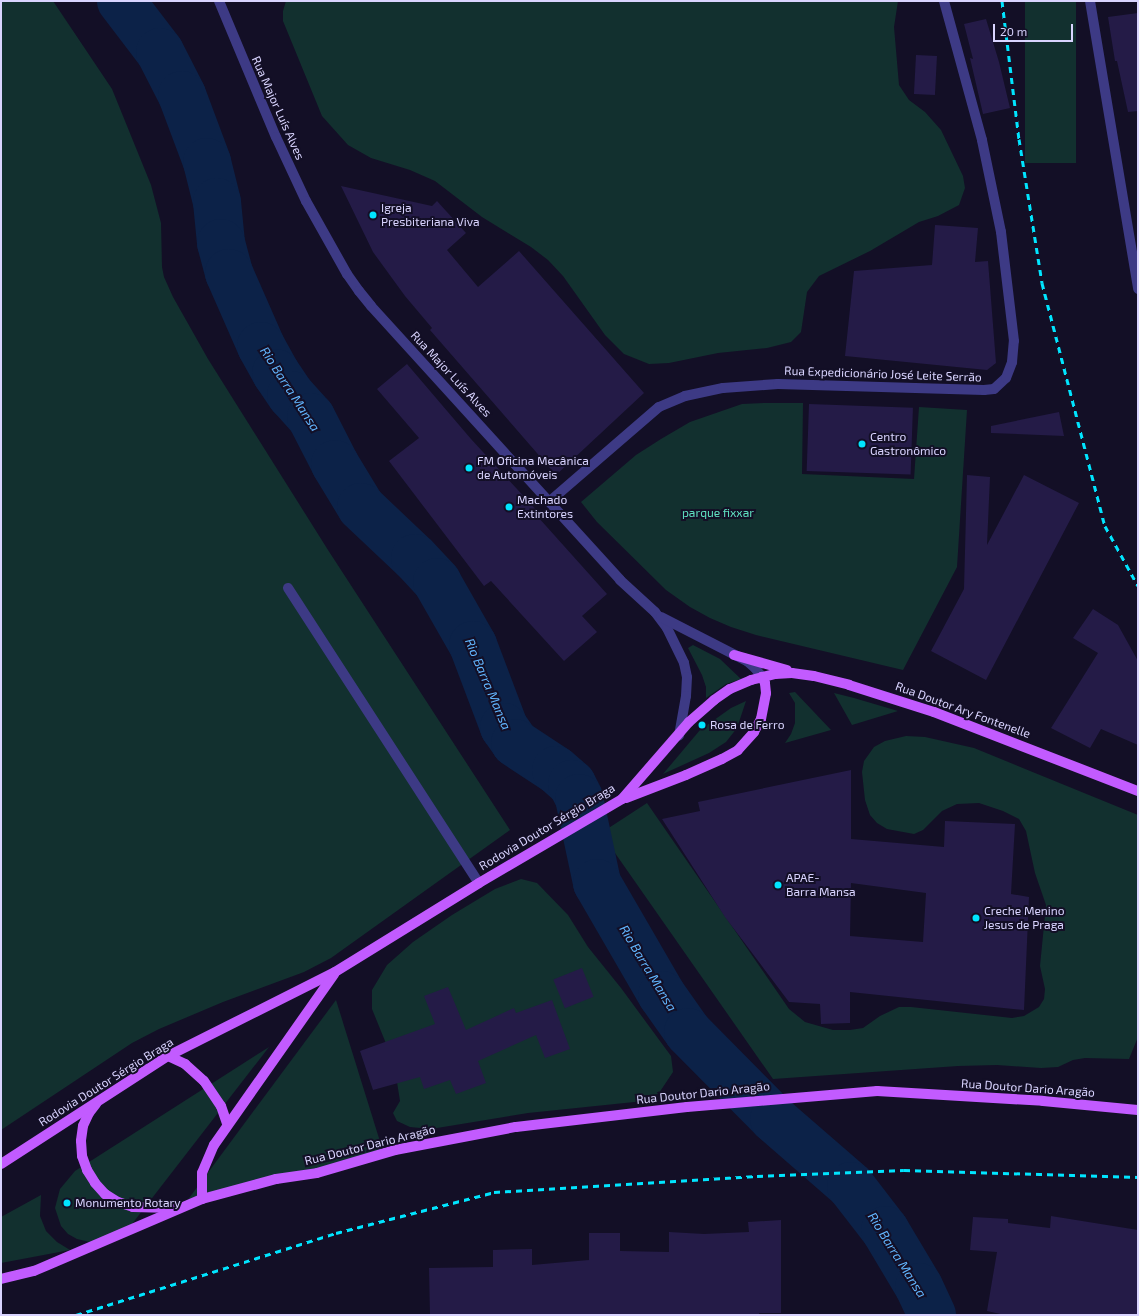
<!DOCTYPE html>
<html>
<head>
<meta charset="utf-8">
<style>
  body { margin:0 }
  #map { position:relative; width:1139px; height:1316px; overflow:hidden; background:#130f26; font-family:"Exo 2",sans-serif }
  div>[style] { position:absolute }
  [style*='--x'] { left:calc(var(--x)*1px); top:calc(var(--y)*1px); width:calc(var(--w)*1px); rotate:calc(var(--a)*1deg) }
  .green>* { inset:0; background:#12302f; transform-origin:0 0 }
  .river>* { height:48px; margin:-24px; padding:0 24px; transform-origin:24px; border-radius:24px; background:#0c2248 }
  .building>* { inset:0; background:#241b47; transform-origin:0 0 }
  .minor>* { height:10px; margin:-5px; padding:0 5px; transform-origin:5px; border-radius:5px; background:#3d3a85 }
  .major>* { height:10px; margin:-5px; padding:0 5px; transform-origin:5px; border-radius:5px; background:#c25bff }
  .rail>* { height:3px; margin-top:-1.5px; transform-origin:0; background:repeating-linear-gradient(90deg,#00e5ff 0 6px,transparent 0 11px) }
  .dots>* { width:11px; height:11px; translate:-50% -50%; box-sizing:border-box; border:2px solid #130f26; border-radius:50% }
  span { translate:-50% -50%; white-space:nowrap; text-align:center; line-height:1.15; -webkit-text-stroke:4px #130f26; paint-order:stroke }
  .street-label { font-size:12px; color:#d9d4ff }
  .poi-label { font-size:12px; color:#d9d4ff }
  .left { translate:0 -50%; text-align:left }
  .park-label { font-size:12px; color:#5fe0c0 }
  .water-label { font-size:13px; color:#62b6ff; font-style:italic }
  .frame { position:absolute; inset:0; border:2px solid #d9d4ff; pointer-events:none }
  .scale { position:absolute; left:993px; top:24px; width:80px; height:18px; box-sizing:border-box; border:2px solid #d9d4ff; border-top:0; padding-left:5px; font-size:12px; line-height:14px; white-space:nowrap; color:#d9d4ff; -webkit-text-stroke:3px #130f26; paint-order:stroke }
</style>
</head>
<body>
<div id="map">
  <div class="green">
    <i style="clip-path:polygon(1px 1px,53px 1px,112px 89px,151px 185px,161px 223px,162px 267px,164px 277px,173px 297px,208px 359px,328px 550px,510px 830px,331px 958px,304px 972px,223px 1002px,159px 1029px,132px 1043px,1px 1130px)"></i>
    <i style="clip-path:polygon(286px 1px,898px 1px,894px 27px,899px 85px,909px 100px,925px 112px,941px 130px,963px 176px,965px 188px,959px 205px,938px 216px,919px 222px,870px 251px,819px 276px,807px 292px,801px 332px,791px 342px,767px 348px,718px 353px,669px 363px,649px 364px,624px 354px,605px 335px,563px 276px,548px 260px,531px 247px,482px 217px,435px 181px,410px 170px,371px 158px,348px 145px,322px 116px,283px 21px,283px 11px)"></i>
    <i style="left:1025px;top:1px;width:51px;height:162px"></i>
    <i style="clip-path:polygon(764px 403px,803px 403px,802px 474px,914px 479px,919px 407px,967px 410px,957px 567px,903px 670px,756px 635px,731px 627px,710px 618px,690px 607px,666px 590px,597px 522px,581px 502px,636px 455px,661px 439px,690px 422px,742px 404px)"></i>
    <i style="clip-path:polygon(693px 645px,720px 659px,741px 679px,726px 684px,706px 698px,706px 687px,702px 675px,688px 648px)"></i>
    <i style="clip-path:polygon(795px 692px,831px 730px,785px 743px,791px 734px,795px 723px,795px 703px,789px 693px)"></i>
    <i style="clip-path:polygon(834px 693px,854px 698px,898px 711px,852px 725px)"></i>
    <i style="clip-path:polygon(746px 701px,737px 728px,726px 742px,709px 753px,663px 774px,700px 730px,731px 708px)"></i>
    <i style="clip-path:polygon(906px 736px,925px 737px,974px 748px,1138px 815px,1138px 1037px,1129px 1059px,1085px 1058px,1073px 1060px,1058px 1067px,1041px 1068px,997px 1065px,958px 1066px,773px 1079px,601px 833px,647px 803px,789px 1009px,805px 1022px,833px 1030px,850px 1030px,863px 1028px,880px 1016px,899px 1007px,911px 1007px,1012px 1018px,1024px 1016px,1039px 1007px,1044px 999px,1045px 989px,1040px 966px,1046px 905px,1035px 873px,1026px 831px,1019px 819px,1003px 811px,979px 803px,957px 804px,942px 811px,923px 830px,914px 834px,887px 829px,877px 823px,870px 815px,865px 800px,862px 772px,864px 761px,874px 747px,885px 741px)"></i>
    <i style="clip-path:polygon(521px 879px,537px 883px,568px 915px,588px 947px,621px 988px,671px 1056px,673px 1072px,659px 1093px,644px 1101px,528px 1113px,431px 1129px,410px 1127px,397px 1121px,393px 1113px,400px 1101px,397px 1082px,385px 1041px,372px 1009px,372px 990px,387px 965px,413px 942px,452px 915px,495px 889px)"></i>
    <i style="clip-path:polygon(336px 1000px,383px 1151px,181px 1209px)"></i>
    <i style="clip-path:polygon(269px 1047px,132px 1224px,94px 1243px,77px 1239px,68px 1234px,61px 1226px,55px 1208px,60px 1189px,75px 1171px)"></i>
    <i style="clip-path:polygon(41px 1195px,40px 1216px,46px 1231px,57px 1242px,70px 1250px,1px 1263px,1px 1217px)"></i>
  </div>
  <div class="river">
    <i style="--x:121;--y:1;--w:64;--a:52.6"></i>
    <i style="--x:160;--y:52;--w:48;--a:62.9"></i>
    <i style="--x:182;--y:95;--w:72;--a:69.5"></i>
    <i style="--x:207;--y:162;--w:41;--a:76"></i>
    <i style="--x:217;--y:202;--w:41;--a:84.4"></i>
    <i style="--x:221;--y:243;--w:31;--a:75"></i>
    <i style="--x:229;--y:273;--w:80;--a:66.3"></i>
    <i style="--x:261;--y:346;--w:31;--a:61"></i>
    <i style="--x:276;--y:373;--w:27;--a:56"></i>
    <i style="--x:291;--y:395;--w:30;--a:48"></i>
    <i style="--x:311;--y:417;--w:53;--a:62.9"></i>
    <i style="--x:335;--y:464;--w:50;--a:58.8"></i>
    <i style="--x:361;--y:507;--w:74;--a:43.4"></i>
    <i style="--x:415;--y:558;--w:33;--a:47"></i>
    <i style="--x:437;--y:582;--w:73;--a:60.3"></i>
    <i style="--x:473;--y:645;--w:88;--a:69.3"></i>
    <i style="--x:504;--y:727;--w:19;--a:55"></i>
    <i style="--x:515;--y:743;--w:49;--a:33.4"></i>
    <i style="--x:556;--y:770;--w:21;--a:41"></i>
    <i style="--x:572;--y:784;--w:16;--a:63"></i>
    <i style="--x:579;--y:798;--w:87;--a:78"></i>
    <i style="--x:597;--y:883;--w:129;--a:59.9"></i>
    <i style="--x:662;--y:995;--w:45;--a:54.9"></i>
    <i style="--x:688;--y:1032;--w:122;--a:45.3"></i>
    <i style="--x:774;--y:1119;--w:102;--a:41"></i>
    <i style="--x:851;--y:1186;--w:56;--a:52.3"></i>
    <i style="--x:885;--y:1230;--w:66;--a:59.2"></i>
    <i style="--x:919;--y:1287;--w:31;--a:65"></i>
  </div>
  <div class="building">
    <i style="clip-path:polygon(1138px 13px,1138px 111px,1128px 112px,1117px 61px,1115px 61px,1108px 17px)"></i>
    <i style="clip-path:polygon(986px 19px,999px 62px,1010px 108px,983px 114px,970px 58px,973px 59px,964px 24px)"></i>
    <i style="left:916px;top:55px;width:21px;height:39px;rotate:3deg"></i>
    <i style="clip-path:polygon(341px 186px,432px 206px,437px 201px,466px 233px,447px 250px,478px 287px,519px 251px,644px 393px,556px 475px,430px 330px,432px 328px,405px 296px,373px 252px)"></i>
    <i style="clip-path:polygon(935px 225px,978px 228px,975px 262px,988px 261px,996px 363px,987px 370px,845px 356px,854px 271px,932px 265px)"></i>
    <i style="clip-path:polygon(407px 364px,471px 439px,541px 515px,538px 517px,607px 594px,582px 616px,597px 632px,564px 661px,491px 581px,484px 586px,389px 461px,419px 438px,377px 389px)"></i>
    <i style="left:809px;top:404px;width:104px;height:67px;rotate:2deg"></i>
    <i style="clip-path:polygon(1059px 412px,1064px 436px,991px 433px,991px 426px)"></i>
    <i style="clip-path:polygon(967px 475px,990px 477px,987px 545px,1024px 475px,1079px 503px,986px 680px,931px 651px,964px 589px)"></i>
    <i style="clip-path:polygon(1093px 609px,1118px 625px,1138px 661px,1138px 745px,1101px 729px,1090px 748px,1051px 728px,1098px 653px,1073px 638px)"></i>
    <i style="clip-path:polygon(evenodd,851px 770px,851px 839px,944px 847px,945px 821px,1015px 824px,1011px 894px,1029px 897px,1024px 1010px,850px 992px,850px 1023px,821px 1024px,820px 1004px,789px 1002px,725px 917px,662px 819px,700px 811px,698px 802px,851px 770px,851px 883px,926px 893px,923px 942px,850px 936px,851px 883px)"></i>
    <i style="left:582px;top:968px;width:31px;height:31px;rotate:68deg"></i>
    <i style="clip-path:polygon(448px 987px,466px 1030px,514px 1008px,516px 1013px,552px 1000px,570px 1049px,545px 1058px,536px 1035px,478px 1061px,486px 1083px,456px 1094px,450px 1080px,424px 1089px,420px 1077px,373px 1090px,360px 1051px,435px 1024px,424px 996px)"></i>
    <i style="clip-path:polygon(1051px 1216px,1138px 1230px,1138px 1315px,1005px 1315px,987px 1311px,997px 1252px,970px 1250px,973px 1217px,1008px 1219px,1008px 1223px,1050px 1228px)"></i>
    <i style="clip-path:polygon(781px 1220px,781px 1313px,759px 1313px,759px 1315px,430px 1315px,429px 1268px,493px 1267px,493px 1250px,532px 1249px,532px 1265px,589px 1260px,589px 1233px,620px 1233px,620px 1251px,669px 1252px,669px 1232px,704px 1234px,749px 1232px,748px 1222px)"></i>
  </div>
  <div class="minor">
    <i style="--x:219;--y:1;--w:147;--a:67.3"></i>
    <i style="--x:276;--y:137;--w:71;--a:64.9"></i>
    <i style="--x:306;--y:201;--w:84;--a:60.7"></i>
    <i style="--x:347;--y:274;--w:21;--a:55"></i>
    <i style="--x:359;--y:291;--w:19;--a:51"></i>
    <i style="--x:371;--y:306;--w:370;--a:47.7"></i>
    <i style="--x:620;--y:580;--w:47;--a:42.4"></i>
    <i style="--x:655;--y:612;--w:20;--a:53"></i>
    <i style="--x:667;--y:628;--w:39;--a:64"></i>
    <i style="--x:684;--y:663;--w:14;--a:78"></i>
    <i style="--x:687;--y:677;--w:19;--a:93"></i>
    <i style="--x:686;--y:696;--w:40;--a:100"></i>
    <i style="--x:1090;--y:1;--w:292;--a:80.5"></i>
    <i style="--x:550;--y:501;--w:144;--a:-40.8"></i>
    <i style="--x:659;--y:407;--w:28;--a:-23"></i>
    <i style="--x:685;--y:396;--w:39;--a:-12"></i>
    <i style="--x:723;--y:388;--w:55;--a:-4.2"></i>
    <i style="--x:778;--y:384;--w:206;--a:1.7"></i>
    <i style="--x:984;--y:390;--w:10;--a:-6"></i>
    <i style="--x:994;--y:389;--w:16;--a:-43"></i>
    <i style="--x:1006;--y:378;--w:17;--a:-69"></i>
    <i style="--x:1012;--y:362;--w:21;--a:-85"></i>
    <i style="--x:1014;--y:341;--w:110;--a:-96.8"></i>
    <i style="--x:1001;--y:232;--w:94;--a:-101.7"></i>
    <i style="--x:982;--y:140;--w:144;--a:-105.3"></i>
    <i style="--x:288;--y:588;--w:351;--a:57.1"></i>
    <i style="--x:661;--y:617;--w:97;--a:27.1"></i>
    <i style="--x:747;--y:661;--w:11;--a:41"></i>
    <i style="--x:755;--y:668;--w:11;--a:52"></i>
  </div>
  <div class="major">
    <i style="--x:734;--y:655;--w:55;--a:15.8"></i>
    <i style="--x:626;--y:798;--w:64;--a:-21"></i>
    <i style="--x:686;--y:775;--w:39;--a:-24"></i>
    <i style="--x:722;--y:759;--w:18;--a:-29"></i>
    <i style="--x:738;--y:750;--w:24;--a:-48"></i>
    <i style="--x:754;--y:732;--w:15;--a:-62"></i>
    <i style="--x:761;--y:719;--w:26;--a:-79"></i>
    <i style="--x:766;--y:693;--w:10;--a:-96"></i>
    <i style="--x:765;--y:683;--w:7;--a:-117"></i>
    <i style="--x:168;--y:1056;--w:19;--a:25"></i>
    <i style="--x:185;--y:1064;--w:25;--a:42"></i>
    <i style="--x:204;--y:1081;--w:30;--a:56"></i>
    <i style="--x:221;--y:1106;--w:18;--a:71"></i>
    <i style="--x:96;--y:1104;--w:11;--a:128"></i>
    <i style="--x:89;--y:1113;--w:14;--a:115"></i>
    <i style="--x:83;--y:1126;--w:15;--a:98"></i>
    <i style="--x:81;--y:1141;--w:15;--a:86"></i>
    <i style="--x:82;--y:1156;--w:15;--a:70"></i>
    <i style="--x:87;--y:1170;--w:15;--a:58"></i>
    <i style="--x:95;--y:1183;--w:15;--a:48"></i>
    <i style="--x:105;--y:1194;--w:15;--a:32"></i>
    <i style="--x:118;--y:1202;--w:16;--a:18"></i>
    <i style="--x:133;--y:1207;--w:40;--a:1.4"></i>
    <i style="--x:1;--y:1164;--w:199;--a:-32.9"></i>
    <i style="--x:168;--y:1056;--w:187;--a:-26.7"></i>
    <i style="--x:335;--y:972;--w:169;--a:-31.7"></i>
    <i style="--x:479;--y:883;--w:166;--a:-30.4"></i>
    <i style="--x:622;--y:799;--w:102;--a:-49"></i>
    <i style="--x:689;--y:722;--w:33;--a:-41"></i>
    <i style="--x:714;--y:700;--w:19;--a:-35"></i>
    <i style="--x:730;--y:689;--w:23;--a:-23"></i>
    <i style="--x:751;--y:680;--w:25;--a:-14"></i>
    <i style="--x:775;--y:674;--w:17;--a:-3"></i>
    <i style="--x:792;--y:673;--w:22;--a:8"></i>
    <i style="--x:814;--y:676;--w:36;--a:14"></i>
    <i style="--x:849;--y:685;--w:89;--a:17.6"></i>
    <i style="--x:934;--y:712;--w:219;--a:21.2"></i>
    <i style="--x:202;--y:1199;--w:26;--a:-90"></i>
    <i style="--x:202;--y:1173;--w:30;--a:-67"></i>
    <i style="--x:214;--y:1145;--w:209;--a:-54.9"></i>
    <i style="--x:1;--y:1279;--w:34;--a:-14"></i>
    <i style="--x:34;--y:1271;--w:183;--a:-23.2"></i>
    <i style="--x:202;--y:1199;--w:77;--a:-15.1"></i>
    <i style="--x:276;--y:1179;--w:41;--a:-8.3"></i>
    <i style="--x:317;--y:1173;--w:81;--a:-16.4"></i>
    <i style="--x:395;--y:1150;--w:123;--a:-10.8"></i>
    <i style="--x:516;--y:1127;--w:172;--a:-6.7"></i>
    <i style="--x:687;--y:1107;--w:191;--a:-4.8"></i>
    <i style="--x:877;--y:1091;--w:166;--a:3.4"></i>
    <i style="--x:1043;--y:1101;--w:95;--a:5.4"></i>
  </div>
  <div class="rail">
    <i style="--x:1002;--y:1;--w:139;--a:83"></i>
    <i style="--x:1019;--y:139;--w:146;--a:80.9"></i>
    <i style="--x:1042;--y:283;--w:251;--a:75.5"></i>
    <i style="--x:1105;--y:526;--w:68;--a:61.2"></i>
    <i style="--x:76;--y:1315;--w:273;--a:-17.5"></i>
    <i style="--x:336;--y:1233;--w:163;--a:-14.5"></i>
    <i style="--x:494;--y:1192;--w:263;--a:-3.5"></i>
    <i style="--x:757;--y:1176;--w:147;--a:-2.3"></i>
    <i style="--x:904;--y:1170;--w:234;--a:1.7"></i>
  </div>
  <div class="dots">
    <i style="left:373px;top:215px;background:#00e5ff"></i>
    <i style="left:862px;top:444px;background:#00e5ff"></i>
    <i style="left:469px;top:468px;background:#00e5ff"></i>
    <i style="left:509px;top:507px;background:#00e5ff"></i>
    <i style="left:702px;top:725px;background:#00e5ff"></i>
    <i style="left:778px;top:885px;background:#00e5ff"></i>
    <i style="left:976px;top:918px;background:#00e5ff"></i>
    <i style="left:67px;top:1203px;background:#00e5ff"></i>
  </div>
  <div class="street-label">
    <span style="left:278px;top:108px;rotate:66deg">Rua Major Luís Alves</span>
    <span style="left:451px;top:374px;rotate:47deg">Rua Major Luís Alves</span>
    <span style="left:883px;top:374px;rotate:2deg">Rua Expedicionário José Leite Serrão</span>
    <span style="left:963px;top:710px;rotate:20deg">Rua Doutor Ary Fontenelle</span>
    <span style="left:547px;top:827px;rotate:-31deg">Rodovia Doutor Sérgio Braga</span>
    <span style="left:106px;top:1082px;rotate:-32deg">Rodovia Doutor Sérgio Braga</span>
    <span style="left:1028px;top:1088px;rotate:4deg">Rua Doutor Dario Aragão</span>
    <span style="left:703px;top:1093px;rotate:-6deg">Rua Doutor Dario Aragão</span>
    <span style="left:370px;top:1145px;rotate:-14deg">Rua Doutor Dario Aragão</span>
  </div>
  <div class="poi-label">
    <span class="left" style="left:381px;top:215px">Igreja<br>Presbiteriana Viva</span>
    <span class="left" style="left:870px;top:444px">Centro<br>Gastronômico</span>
    <span class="left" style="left:477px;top:468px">FM Oficina Mecânica<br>de Automóveis</span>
    <span class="left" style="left:517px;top:507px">Machado<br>Extintores</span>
    <span class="left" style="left:710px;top:725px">Rosa de Ferro</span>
    <span class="left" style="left:786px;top:885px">APAE-<br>Barra Mansa</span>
    <span class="left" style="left:984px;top:918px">Creche Menino<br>Jesus de Praga</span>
    <span class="left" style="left:75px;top:1203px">Monumento Rotary</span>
  </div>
  <div class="park-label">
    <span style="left:718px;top:513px">parque fixxar</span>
  </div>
  <div class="water-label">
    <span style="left:290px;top:389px;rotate:57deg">Rio Barra Mansa</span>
    <span style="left:488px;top:684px;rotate:67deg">Rio Barra Mansa</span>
    <span style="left:648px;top:968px;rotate:59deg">Rio Barra Mansa</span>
    <span style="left:897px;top:1255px;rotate:58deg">Rio Barra Mansa</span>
  </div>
  <div class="frame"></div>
  <div class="scale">20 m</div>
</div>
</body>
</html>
